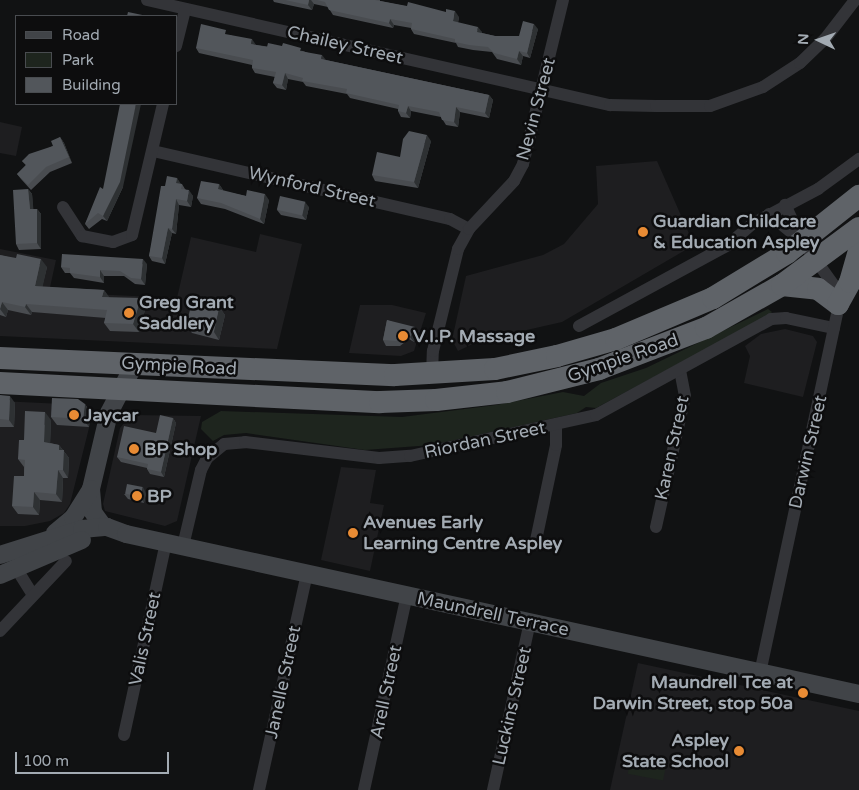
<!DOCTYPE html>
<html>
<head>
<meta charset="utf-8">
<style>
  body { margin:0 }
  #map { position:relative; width:859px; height:790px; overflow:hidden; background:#111213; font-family:"Varela Round",sans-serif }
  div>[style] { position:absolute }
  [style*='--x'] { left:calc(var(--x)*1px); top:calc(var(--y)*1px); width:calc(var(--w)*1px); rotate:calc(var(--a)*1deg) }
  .built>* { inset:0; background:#1e1e20 }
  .green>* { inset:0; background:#1e251e; transform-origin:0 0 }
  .street>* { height:12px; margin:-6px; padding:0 6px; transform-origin:6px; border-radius:6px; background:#333438 }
  .secondary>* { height:18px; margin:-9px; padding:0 9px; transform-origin:9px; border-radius:9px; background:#414448 }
  .highway>* { height:22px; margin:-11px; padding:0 11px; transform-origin:11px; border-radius:11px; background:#5f6368 }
  .wall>* { inset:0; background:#494c50 }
  .shaded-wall>* { inset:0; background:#2e3133 }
  .building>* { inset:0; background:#52565b; transform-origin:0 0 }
  .dots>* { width:14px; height:14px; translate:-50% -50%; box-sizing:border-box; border:2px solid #0d0d0e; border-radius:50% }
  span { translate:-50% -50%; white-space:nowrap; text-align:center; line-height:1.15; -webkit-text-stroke:5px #0d0d0e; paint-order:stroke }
  .street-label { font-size:18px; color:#a3abb3 }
  .poi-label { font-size:18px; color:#a3abb3; font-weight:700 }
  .left { translate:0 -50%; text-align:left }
  .right { translate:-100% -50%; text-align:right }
  .legend { position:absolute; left:15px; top:15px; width:162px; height:90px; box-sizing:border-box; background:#0d0d0e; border:1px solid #494c50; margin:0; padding:6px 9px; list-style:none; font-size:15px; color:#a3abb3 }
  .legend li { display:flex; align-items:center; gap:10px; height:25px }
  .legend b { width:25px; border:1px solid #494c50 }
  .north { position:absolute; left:794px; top:15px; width:50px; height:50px; -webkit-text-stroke:4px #0d0d0e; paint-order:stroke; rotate:273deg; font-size:14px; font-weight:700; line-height:20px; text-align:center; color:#a3abb3 }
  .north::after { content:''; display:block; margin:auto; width:18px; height:22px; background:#a3abb3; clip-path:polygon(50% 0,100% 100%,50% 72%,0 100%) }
  .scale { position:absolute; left:15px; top:752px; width:154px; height:22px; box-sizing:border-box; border:2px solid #a3abb3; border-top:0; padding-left:6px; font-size:15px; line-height:18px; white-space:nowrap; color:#a3abb3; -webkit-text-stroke:4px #0d0d0e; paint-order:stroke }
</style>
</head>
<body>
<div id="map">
  <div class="built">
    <i style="clip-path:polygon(0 122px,22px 127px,16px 156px,0 153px)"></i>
    <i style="clip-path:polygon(657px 161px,694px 245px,562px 322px,479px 341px,458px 351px,452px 340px,466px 276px,543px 255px,564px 244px,598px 204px,596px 166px)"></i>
    <i style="clip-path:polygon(260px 234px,302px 244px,277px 349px,0 336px,0 249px,56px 260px,49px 292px,177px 298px,191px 237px,256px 252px)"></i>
    <i style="clip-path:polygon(360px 305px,392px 305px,426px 313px,414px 351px,401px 356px,349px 353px)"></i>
    <i style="clip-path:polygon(785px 329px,813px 336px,817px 342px,803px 397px,744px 383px,750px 356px,745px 346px,761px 334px)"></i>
    <i style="clip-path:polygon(0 401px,84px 405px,93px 412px,70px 504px,64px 513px,50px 521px,25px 526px,0 526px)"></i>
    <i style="clip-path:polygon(131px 415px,201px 416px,177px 521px,165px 526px,105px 511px,103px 504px,120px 428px)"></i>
    <i style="clip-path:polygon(341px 467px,376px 470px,370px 503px,384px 505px,370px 571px,321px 560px)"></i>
    <i style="clip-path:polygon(638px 663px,859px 711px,859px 790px,610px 790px)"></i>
  </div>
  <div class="green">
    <i style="clip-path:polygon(768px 309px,772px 312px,769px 315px,596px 408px,586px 407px,577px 413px,432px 445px,365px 450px,246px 433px,224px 435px,213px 441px,201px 429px,202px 422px,221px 411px,402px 417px,496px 405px,563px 392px,584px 396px,601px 383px,646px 368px)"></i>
    <i style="left:631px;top:757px;width:36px;height:17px;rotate:11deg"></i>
  </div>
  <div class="street">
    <i style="--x:147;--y:0;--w:475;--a:12.8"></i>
    <i style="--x:610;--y:105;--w:46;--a:1.2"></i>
    <i style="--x:656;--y:106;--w:54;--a:0"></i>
    <i style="--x:710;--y:106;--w:56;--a:-19.7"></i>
    <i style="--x:763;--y:87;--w:44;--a:-33"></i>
    <i style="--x:800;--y:63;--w:35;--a:-44"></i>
    <i style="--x:825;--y:39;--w:49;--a:-52.4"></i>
    <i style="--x:176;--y:46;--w:38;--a:-76"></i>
    <i style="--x:153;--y:151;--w:305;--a:12.9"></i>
    <i style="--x:450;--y:219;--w:21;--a:28"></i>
    <i style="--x:63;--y:207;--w:35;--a:57"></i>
    <i style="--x:82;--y:236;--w:32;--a:11"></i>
    <i style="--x:113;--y:242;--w:20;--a:-20"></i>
    <i style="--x:132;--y:235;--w:135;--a:-76.7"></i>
    <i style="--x:769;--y:214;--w:43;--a:39.3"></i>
    <i style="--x:579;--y:326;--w:170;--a:-28.5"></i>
    <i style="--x:728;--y:245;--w:32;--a:-41"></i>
    <i style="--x:752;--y:224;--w:75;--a:-27.9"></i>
    <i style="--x:818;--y:189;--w:51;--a:-36.2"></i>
    <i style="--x:432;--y:375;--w:24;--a:-88"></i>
    <i style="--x:433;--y:351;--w:105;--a:-76.2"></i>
    <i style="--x:458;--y:249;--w:23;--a:-61"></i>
    <i style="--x:469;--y:229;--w:66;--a:-46.8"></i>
    <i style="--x:514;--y:181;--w:19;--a:-62"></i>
    <i style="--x:523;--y:164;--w:169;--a:-76.3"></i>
    <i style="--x:656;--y:527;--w:134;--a:-77.5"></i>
    <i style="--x:685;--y:396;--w:26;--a:-101"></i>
    <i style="--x:535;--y:545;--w:102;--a:-78.1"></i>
    <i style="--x:556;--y:445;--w:20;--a:-90"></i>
    <i style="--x:183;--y:546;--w:78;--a:-76.7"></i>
    <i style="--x:201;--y:470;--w:13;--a:-63"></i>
    <i style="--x:207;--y:458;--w:22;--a:-39"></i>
    <i style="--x:224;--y:444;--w:21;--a:-5"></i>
    <i style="--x:245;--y:442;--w:135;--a:6.8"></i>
    <i style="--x:379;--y:458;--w:31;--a:-4"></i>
    <i style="--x:410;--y:456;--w:190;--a:-12.4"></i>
    <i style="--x:596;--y:415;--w:200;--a:-28.7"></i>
    <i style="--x:771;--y:319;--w:15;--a:-4"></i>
    <i style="--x:786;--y:318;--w:49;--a:11.8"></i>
    <i style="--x:16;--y:568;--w:32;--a:58"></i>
    <i style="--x:0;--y:631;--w:96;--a:-46.7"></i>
    <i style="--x:760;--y:673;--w:371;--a:-77.9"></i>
    <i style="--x:838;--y:310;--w:26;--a:-101"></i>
    <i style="--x:833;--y:284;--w:53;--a:-125.8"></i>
    <i style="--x:802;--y:241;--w:40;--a:-115"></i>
    <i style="--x:124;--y:735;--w:197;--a:-77.7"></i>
    <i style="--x:259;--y:790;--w:222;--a:-77.5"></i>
    <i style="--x:364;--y:790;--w:200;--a:-77.6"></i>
    <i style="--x:493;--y:790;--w:172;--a:-77.6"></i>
  </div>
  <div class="secondary">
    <i style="--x:103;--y:526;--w:17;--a:-126"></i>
    <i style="--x:93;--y:512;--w:23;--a:-95"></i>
    <i style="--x:91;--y:489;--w:78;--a:-76.7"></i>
    <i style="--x:109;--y:413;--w:54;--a:-62.5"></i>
    <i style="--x:55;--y:533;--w:23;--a:-40"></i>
    <i style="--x:73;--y:518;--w:34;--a:-58"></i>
    <i style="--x:0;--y:555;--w:86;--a:-17.6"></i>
    <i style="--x:82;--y:529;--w:25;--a:-5"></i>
    <i style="--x:107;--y:527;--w:20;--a:20"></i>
    <i style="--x:126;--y:534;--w:750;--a:12.31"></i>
    <i style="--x:0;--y:575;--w:89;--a:-23.1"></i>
  </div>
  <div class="highway">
    <i style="--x:782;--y:285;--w:36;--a:6"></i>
    <i style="--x:818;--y:289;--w:25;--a:37"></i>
    <i style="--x:838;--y:304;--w:25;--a:-61"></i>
    <i style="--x:850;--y:282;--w:32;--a:-74"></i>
    <i style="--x:0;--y:358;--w:395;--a:2.5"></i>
    <i style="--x:395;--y:375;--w:100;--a:-3.4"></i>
    <i style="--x:495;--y:369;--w:63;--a:-11.8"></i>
    <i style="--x:557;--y:356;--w:61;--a:-16.1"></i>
    <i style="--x:616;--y:339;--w:105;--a:-22.9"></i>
    <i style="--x:713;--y:298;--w:87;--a:-31.3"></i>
    <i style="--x:787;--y:253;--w:92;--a:-38.4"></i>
    <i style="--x:0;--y:383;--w:380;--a:2.9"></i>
    <i style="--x:380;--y:402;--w:56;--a:-2"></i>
    <i style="--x:436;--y:400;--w:71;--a:-6.4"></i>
    <i style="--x:507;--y:392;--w:95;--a:-14"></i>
    <i style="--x:599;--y:369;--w:115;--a:-21"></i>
    <i style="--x:706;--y:328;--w:87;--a:-29.5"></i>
    <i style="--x:782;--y:285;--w:96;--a:-36.5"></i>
  </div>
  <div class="wall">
    <i style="clip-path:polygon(273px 0,380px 0,380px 1px,459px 17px,458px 23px,482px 32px,482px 33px,495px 36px,519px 36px,538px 29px,530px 58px,523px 56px,521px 65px,497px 59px,492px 52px,473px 50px,458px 47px,456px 43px,414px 34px,411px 29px,411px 28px,394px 25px,393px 28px,333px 15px,328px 7px,314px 4px,312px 10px,274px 2px)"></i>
    <i style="clip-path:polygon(230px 35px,256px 45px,303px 51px,326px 60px,489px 95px,493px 100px,489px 118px,460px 112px,458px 127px,446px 125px,441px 117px,411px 111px,410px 118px,401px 117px,398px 111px,398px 109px,350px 98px,347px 94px,306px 86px,303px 82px,288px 79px,286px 90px,277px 88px,273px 83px,275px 77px,255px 73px,252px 68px,252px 65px,199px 53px,196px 48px)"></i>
    <i style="clip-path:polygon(60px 137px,64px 143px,72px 163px,50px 172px,31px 190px,21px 179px,17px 174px,26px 165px,22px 161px,53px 146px)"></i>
    <i style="clip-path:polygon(431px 141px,418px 188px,375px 181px,372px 175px,400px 157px)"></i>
    <i style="clip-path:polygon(177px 178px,180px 184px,182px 184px,185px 189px,193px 196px,191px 207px,179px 205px,176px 234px,172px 233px,165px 264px,152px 261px,149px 256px,165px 186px)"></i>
    <i style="clip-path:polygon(219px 184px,223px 190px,222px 191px,246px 196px,269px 200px,264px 224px,225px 209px,201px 204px,197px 198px)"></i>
    <i style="clip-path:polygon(123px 187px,107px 221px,102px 219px,89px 229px,85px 224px,103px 189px)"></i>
    <i style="clip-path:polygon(28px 189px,32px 194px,33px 209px,37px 209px,41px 214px,41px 249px,19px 250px,16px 244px)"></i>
    <i style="clip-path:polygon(309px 207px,306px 220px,281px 215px,277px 210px)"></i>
    <i style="clip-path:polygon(0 255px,47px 267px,42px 287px,104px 290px,109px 298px,141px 298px,146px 306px,139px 332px,110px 331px,104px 323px,106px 318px,32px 312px,31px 315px,8px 310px,6px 317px,0 315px)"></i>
    <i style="clip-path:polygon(147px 264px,145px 285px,135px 284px,124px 276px,104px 276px,104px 283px,74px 278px,70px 273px,65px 273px,61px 267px)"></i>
    <i style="clip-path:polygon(219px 307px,225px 315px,219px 340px,192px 333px,186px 325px)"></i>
    <i style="clip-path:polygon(387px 320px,419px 332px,414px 342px,409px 339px,400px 346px,386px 346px,383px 340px)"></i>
    <i style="clip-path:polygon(0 395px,15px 403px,14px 427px,0 427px)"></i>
    <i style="clip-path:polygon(85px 404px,90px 412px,89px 427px,57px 425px,51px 417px)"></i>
    <i style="clip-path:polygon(173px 418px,176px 423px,164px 477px,150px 474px,147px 469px,147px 468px,121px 462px,117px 457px,156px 433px)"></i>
    <i style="clip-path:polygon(51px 420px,50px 443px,59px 445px,69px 458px,68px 478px,63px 478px,62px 502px,40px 500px,39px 515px,18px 514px,12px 506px,24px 476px,24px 467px,18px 459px,24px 440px)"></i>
    <i style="clip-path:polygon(146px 493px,144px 503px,128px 499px,124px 494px)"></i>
  </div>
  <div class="shaded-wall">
    <i style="clip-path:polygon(309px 0,311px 0,314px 4px,312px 10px,308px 5px)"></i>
    <i style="clip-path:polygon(455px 11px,459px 17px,457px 27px,453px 21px)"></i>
    <i style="clip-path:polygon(390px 19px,394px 25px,393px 28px,389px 23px)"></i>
    <i style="clip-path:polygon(534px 24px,538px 29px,530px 58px,527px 53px)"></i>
    <i style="clip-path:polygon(478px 27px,482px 32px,480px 38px,477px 32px)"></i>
    <i style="clip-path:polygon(252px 39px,256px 45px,251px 44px)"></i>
    <i style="clip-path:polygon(519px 51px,523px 56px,521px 65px,517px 59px)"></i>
    <i style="clip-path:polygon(322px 55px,326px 60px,321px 59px)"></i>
    <i style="clip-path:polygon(285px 73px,288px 79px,286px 90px,282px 85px)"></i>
    <i style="clip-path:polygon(489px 95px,493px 100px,489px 118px,485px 113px)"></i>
    <i style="clip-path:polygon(136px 104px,141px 104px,123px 187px,107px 221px,103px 216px)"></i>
    <i style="clip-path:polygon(408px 106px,411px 111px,410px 118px,406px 113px)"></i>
    <i style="clip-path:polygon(456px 107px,460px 112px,458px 127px,454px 122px)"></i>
    <i style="clip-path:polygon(427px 135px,431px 141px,418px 188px,414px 182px)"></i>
    <i style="clip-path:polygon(60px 137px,64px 143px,72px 163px,69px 157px)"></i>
    <i style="clip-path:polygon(177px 178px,181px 184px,180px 189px,176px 183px)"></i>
    <i style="clip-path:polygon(219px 184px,223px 190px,222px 195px,218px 189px)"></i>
    <i style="clip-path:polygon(28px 189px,32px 194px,34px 215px,30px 209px)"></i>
    <i style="clip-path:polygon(189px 190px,193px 196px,191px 207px,187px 201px)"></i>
    <i style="clip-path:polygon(265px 194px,269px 200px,264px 224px,260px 219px)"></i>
    <i style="clip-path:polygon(176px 199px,179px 205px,176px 234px,172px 229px)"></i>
    <i style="clip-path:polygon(305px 202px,309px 207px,306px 220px,302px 215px)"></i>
    <i style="clip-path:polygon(37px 209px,41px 214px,41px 249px,37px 243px)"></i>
    <i style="clip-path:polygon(168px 228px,172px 233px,165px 264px,162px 258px)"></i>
    <i style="clip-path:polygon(41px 259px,47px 267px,41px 294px,35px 286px)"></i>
    <i style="clip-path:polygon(143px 259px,147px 264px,145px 285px,141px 279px)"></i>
    <i style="clip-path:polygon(100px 270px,104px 276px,104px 283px,100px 277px)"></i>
    <i style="clip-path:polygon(104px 290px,110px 298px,102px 297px)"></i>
    <i style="clip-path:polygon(141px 298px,146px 306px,139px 332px,133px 324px)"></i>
    <i style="clip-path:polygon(2px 302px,8px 310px,6px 317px,0 309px)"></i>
    <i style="clip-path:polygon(26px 304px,32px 312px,31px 315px,25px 307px)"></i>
    <i style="clip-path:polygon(219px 307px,225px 315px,219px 340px,214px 332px)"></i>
    <i style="clip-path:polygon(415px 327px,419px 332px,414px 342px,410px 337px)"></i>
    <i style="clip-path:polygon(10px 396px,15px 403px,14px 427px,9px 420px)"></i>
    <i style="clip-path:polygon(85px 404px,90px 412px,89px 427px,83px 419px)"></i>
    <i style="clip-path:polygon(45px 412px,51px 420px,50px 450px,44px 442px)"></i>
    <i style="clip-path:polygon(173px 418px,176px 423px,164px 477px,161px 472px)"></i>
    <i style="clip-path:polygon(59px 445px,69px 458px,68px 478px,63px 470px,59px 450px)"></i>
    <i style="clip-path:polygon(58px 470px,63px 478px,62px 502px,56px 494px)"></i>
    <i style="clip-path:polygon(143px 487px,146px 493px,144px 503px,141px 497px)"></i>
    <i style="clip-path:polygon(34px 492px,40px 500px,39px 515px,33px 507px)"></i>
  </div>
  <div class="building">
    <i style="clip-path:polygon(285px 0,309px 0,308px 5px)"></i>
    <i style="clip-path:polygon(317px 0,375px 0,407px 6px,408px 2px,446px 12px,446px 9px,455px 11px,453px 21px,478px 27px,477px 32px,495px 36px,519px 36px,523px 21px,534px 24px,527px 53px,519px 51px,517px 59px,494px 53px,488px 47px,469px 45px,455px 42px,455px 39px,411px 29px,412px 23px,390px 19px,389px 23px,329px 10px,325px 2px)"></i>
    <i style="clip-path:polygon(128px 12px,147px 16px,127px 16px)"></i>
    <i style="clip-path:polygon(201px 24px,226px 30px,225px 34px,252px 39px,251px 44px,267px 47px,268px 43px,282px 46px,283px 43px,301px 48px,300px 51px,322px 55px,321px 59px,489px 95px,485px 113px,456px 107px,454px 122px,442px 120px,439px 112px,408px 106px,406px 113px,398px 111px,399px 105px,346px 93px,347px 89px,302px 81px,303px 78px,285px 73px,282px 85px,273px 83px,276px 72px,252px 68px,253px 60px,196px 48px)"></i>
    <i style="clip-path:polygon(120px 104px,136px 104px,120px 182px,103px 216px,98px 213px,85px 224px,100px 187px,103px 189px)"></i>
    <i style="clip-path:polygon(409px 131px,427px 135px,414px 182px,372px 175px,377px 152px,400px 157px,403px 139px)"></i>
    <i style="clip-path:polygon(60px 137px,69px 157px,46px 167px,28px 185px,17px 174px,26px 165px,22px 161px,29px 154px,53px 146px,51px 141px)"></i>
    <i style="clip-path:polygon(167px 176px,177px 178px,176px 183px,182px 184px,181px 189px,189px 190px,187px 201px,176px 199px,172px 229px,168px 228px,162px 258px,149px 256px,161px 186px,165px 186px)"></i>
    <i style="clip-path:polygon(201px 181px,219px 184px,218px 189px,246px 196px,247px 190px,265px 194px,260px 219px,221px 203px,197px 198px)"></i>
    <i style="clip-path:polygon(28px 189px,30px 209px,37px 209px,37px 243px,16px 244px,13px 190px)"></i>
    <i style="left:280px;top:196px;width:26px;height:14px;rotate:13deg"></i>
    <i style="clip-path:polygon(17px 254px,41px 259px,35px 286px,104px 290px,102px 297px,141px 298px,133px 324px,104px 323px,107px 310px,26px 304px,25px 307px,2px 302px,0 309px,0 255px,16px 258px)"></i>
    <i style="clip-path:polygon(62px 254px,143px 259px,141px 279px,131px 278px,120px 271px,100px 270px,100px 277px,70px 273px,70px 268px,61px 267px)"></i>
    <i style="left:192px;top:301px;width:28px;height:25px;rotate:13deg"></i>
    <i style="clip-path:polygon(387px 320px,415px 327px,410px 337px,405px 334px,396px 341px,383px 340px)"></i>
    <i style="clip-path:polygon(0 395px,10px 396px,9px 420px,0 419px)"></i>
    <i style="clip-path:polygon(52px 398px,78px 399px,85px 404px,83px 419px,51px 417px)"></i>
    <i style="clip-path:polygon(25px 411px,45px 412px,44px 442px,59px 445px,59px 450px,64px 450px,63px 470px,58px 470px,56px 494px,34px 492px,33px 507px,12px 506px,14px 476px,24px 476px,25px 460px,18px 459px,19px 440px,24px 440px)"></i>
    <i style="clip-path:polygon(160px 415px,173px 418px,161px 472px,147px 469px,148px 464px,117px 457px,124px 426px,156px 433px)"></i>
    <i style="left:127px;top:484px;width:16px;height:10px;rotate:11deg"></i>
  </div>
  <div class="dots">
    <i style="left:643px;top:232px;background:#e88b34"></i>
    <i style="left:129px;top:313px;background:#e88b34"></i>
    <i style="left:403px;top:336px;background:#e88b34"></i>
    <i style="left:74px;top:415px;background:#e88b34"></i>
    <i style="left:134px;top:449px;background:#e88b34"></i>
    <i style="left:137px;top:496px;background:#e88b34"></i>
    <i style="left:353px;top:533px;background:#e88b34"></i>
    <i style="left:803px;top:693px;background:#e88b34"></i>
    <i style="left:739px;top:751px;background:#e88b34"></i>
  </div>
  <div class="street-label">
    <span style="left:345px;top:45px;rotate:13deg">Chailey Street</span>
    <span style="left:536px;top:109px;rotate:-75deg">Nevin Street</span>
    <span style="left:312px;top:187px;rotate:13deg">Wynford Street</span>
    <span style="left:623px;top:358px;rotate:-19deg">Gympie Road</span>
    <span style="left:179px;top:366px;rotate:3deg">Gympie Road</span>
    <span style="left:485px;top:440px;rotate:-12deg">Riordan Street</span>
    <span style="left:672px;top:448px;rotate:-78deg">Karen Street</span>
    <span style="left:808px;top:452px;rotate:-77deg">Darwin Street</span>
    <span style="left:493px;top:614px;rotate:12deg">Maundrell Terrace</span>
    <span style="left:145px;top:639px;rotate:-78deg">Valis Street</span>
    <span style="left:283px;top:682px;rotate:-78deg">Janelle Street</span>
    <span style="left:386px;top:692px;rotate:-78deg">Arell Street</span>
    <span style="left:512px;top:706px;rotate:-77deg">Luckins Street</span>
  </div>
  <div class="poi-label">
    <span class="left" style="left:653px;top:232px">Guardian Childcare<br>&amp; Education Aspley</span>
    <span class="left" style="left:139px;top:313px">Greg Grant<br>Saddlery</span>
    <span class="left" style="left:413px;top:336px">V.I.P. Massage</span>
    <span class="left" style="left:84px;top:415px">Jaycar</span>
    <span class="left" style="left:144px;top:449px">BP Shop</span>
    <span class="left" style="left:147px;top:496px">BP</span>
    <span class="left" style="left:363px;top:533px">Avenues Early<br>Learning Centre Aspley</span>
    <span class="right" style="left:793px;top:693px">Maundrell Tce at<br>Darwin Street, stop 50a</span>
    <span class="right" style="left:729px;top:751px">Aspley<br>State School</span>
  </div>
  <ul class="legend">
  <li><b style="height:6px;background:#414448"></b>Road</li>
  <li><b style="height:14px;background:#1e251e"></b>Park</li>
  <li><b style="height:14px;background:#52565b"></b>Building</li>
  </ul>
  <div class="north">N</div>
  <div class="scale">100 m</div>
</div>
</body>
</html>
